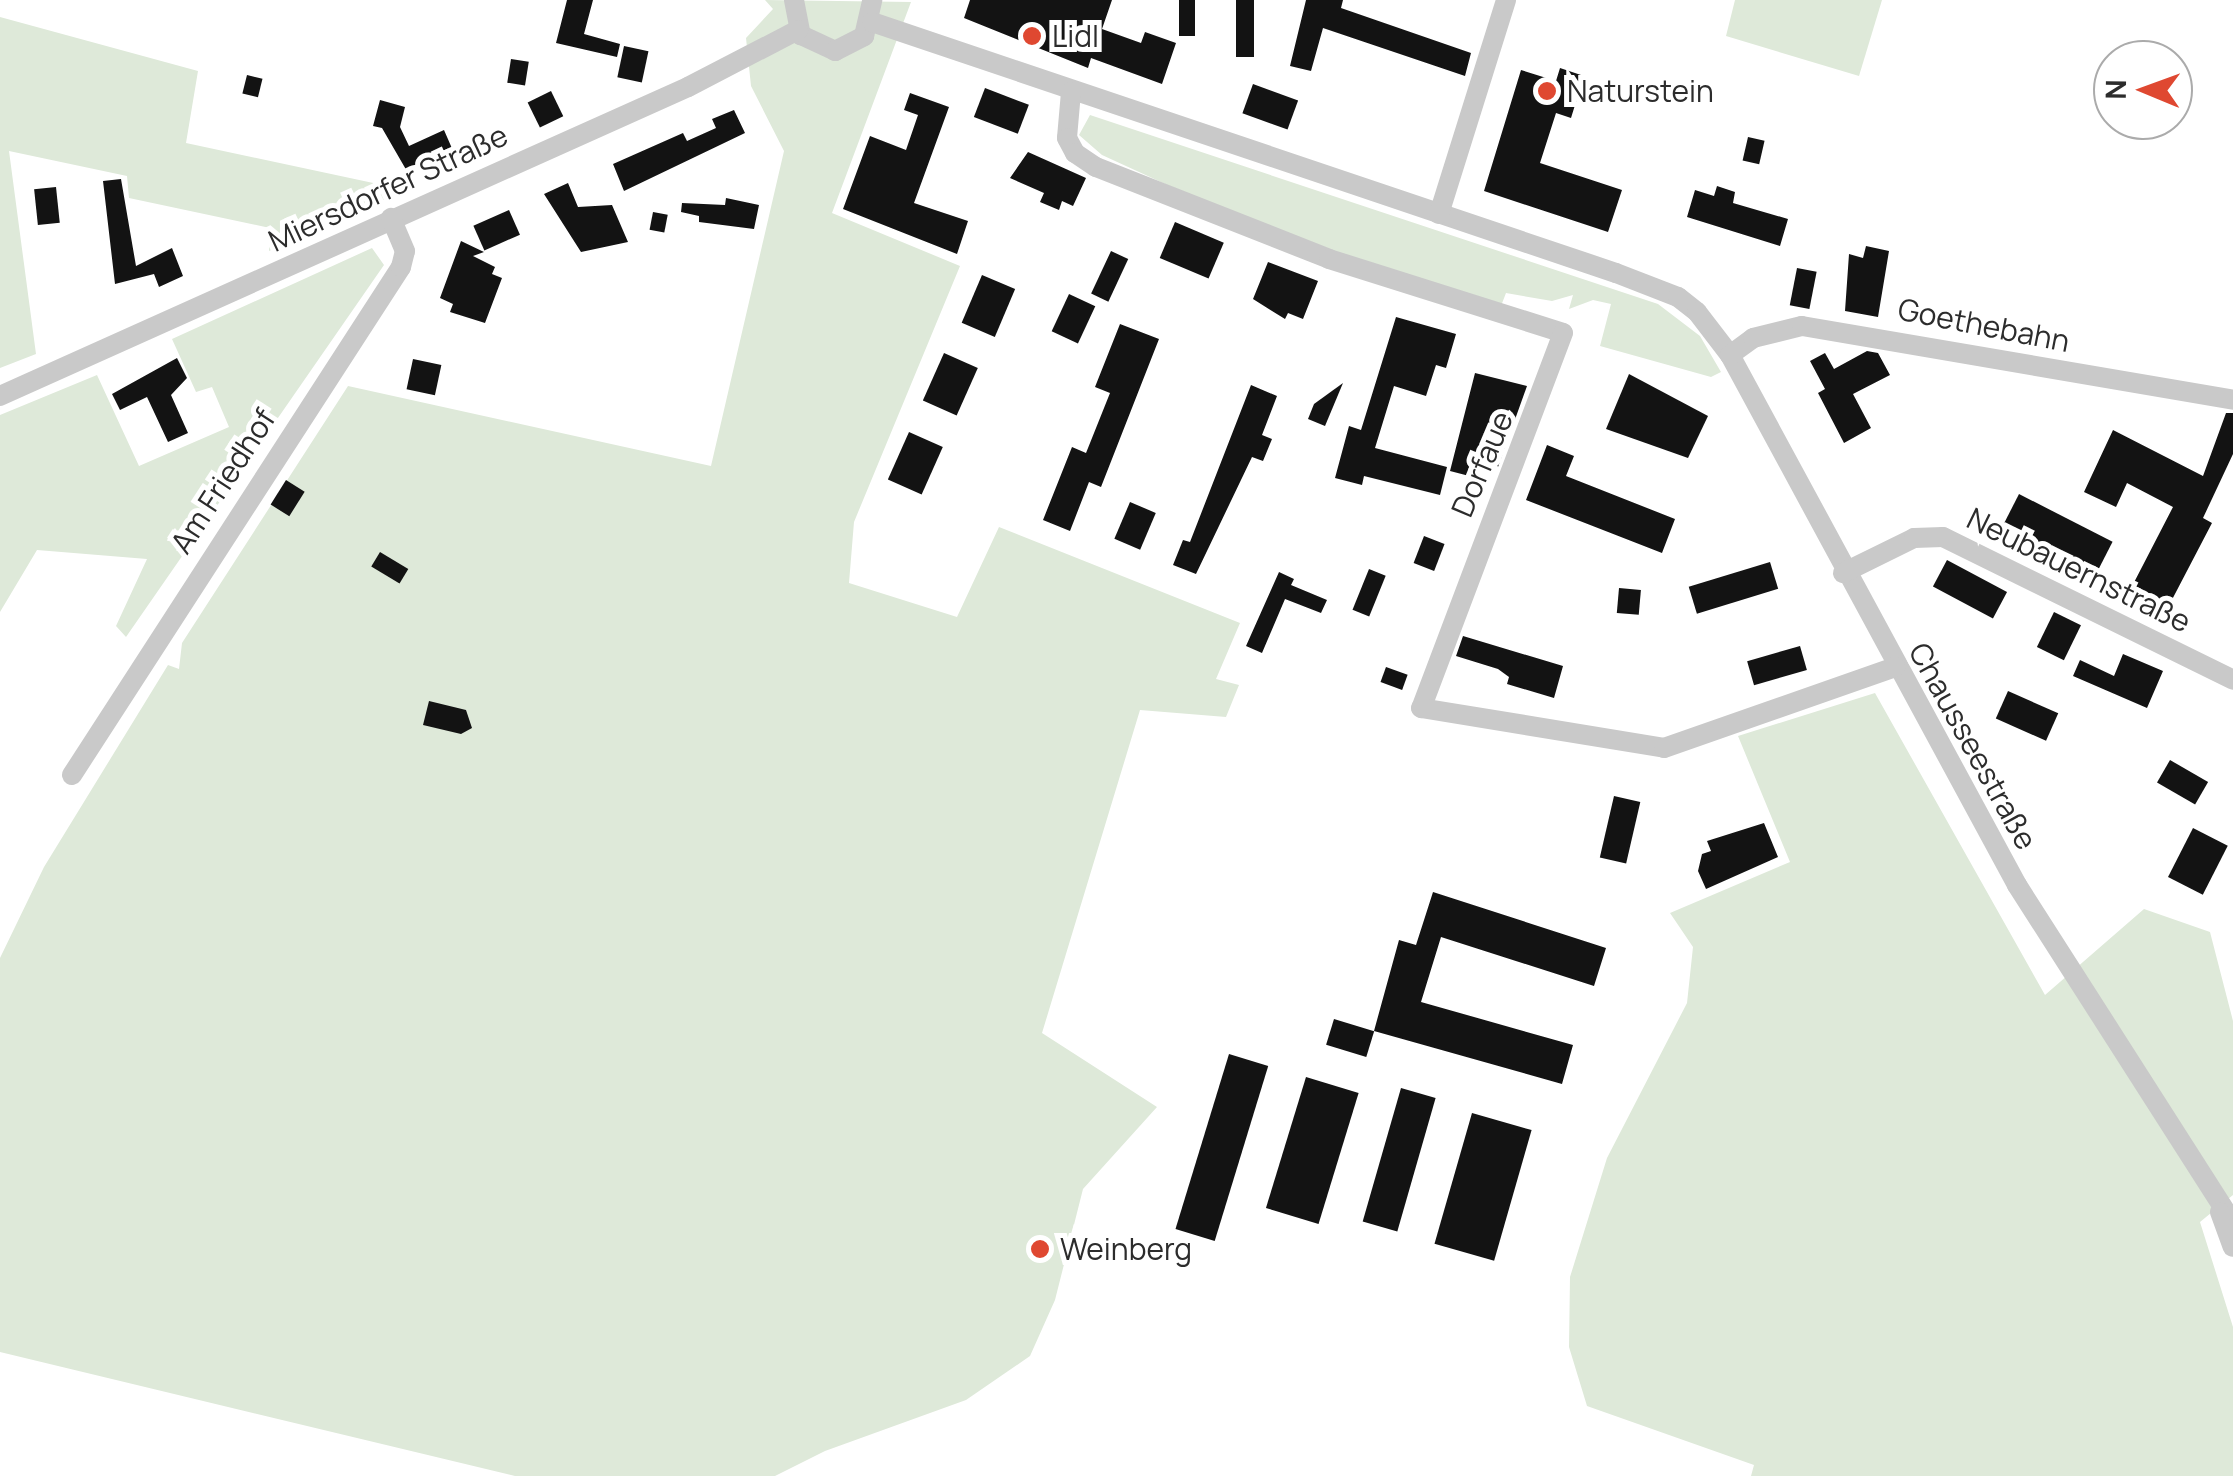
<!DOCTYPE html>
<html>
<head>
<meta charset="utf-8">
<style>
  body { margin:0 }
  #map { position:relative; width:2233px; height:1476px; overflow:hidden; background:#fff; font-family:Manrope,sans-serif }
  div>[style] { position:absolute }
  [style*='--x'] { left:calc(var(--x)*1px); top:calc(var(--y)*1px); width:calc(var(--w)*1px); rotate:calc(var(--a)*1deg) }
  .green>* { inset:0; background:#dee9d9 }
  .building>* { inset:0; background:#131313; transform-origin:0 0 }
  .minor>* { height:20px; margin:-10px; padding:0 10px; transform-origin:10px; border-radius:10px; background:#c9c9c9 }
  .dots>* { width:28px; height:28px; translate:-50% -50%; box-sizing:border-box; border:5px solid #fff; border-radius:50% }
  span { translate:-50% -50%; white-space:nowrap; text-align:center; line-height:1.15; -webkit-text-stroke:10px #fff; paint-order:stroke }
  .poi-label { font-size:30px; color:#2c2c2c }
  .left { translate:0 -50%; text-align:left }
  .street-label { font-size:30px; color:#2c2c2c }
  .north { position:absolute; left:2093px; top:40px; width:100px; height:100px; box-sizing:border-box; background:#fff; border:2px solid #ababab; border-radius:50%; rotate:271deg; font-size:28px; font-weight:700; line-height:40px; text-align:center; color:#2c2c2c }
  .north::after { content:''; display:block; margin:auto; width:35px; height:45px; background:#df4831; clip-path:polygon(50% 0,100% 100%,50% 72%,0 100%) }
</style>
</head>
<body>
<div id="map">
  <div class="green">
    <i style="clip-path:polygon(765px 0,911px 2px,832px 213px,960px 266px,854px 522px,849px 583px,957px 617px,999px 527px,1240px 623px,1216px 679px,1239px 685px,1226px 717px,1140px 710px,1042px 1033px,1157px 1107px,1083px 1189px,1055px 1300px,1030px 1356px,966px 1400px,825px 1451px,775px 1476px,515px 1476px,0 1352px,0 958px,44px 867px,168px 665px,179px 669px,182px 643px,348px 386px,711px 466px,784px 151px,751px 86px,746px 38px,773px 9px)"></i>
    <i style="clip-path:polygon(1735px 0,1882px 0,1859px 76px,1726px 36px)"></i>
    <i style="clip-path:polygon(0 17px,198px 71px,186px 143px,406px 190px,269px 251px,270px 228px,129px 198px,127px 176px,9px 151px,36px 354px,0 368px)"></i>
    <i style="clip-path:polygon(1090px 115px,1658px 304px,1700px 336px,1721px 372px,1711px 377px,1600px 346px,1611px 304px,1593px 300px,1569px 309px,1573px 295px,1552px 301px,1506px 293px,1501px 306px,1259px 227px,1102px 155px,1079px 135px)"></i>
    <i style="clip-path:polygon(372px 248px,384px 265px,126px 637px,116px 626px,147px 559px,37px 550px,0 612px,0 415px,97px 375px,139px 466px,229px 427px,212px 387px,196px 392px,172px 339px)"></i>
    <i style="clip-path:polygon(1875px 693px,2045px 995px,2144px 909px,2210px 932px,2233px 1021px,2233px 1195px,2200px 1222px,2233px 1327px,2233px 1476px,1751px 1476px,1754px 1465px,1587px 1406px,1569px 1347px,1570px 1277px,1607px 1158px,1687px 1003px,1693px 947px,1670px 913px,1790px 862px,1738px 736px)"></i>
  </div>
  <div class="building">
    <i style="clip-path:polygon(567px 0,593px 0,584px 34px,620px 44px,617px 57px,556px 43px)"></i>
    <i style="clip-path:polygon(970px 0,1112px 0,1102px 29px,1141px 43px,1145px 32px,1176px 43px,1162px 84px,1091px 58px,1088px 68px,964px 18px)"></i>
    <i style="left:1179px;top:0;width:16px;height:36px"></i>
    <i style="left:1236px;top:0;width:18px;height:57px"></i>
    <i style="clip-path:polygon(1306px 0,1343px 0,1341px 8px,1471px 53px,1465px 76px,1323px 28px,1311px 71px,1290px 66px)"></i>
    <i style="left:624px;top:46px;width:25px;height:32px;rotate:12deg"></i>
    <i style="left:511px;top:59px;width:18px;height:24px;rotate:9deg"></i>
    <i style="clip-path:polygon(1560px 68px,1584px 76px,1571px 118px,1556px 113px,1540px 163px,1622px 190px,1608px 232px,1484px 191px,1521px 70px,1556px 81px)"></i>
    <i style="left:247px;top:75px;width:16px;height:19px;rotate:14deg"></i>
    <i style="left:1253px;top:84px;width:48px;height:31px;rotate:20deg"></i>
    <i style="left:985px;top:88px;width:47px;height:31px;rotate:21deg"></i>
    <i style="left:551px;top:91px;width:28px;height:26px;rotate:64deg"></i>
    <i style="clip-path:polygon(910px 93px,949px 107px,914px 203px,968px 221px,957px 254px,843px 209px,870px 136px,906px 150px,918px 115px,904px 110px)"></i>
    <i style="clip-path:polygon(380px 100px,405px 107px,400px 127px,409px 146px,444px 130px,454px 153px,408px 173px,382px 128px,373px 126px)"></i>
    <i style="clip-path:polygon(734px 110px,745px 133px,624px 191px,613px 164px,683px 133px,687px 141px,716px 128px,712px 119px)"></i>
    <i style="left:1748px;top:137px;width:17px;height:24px;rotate:13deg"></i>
    <i style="clip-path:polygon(1028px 152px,1086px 178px,1073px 206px,1062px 201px,1059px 210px,1040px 202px,1044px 193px,1010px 178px)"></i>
    <i style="clip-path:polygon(121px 179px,136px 266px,172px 248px,183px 276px,159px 287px,154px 274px,115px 284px,103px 181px)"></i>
    <i style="clip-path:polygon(568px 183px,578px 207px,612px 205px,628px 242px,581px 252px,544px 194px)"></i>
    <i style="clip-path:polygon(1717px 186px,1735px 192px,1733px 203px,1788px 219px,1780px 246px,1687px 217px,1695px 190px,1714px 196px)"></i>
    <i style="left:56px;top:187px;width:36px;height:22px;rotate:84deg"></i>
    <i style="clip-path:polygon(726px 198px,759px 205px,754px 229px,699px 222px,699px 216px,681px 212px,682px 203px,725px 205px)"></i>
    <i style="left:509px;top:210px;width:27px;height:39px;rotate:66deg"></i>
    <i style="left:653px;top:212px;width:15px;height:18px;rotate:11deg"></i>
    <i style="left:1175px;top:222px;width:53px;height:39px;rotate:23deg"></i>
    <i style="clip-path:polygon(461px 241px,484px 252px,473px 256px,495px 267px,492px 274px,502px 278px,485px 323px,450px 312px,453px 304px,440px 298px)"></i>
    <i style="clip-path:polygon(1866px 246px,1889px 251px,1878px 317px,1845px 311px,1849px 254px,1863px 258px)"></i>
    <i style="left:1111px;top:251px;width:19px;height:47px;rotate:25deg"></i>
    <i style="clip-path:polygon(1268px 262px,1318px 281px,1303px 319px,1288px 313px,1285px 319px,1253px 299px)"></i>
    <i style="left:1797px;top:268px;width:20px;height:38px;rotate:11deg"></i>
    <i style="left:982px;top:275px;width:36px;height:52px;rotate:23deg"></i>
    <i style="left:1069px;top:294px;width:29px;height:41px;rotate:25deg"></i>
    <i style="clip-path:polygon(1396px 317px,1456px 334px,1446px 368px,1436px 365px,1426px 396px,1394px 386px,1375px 448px,1447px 467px,1440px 495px,1364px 476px,1362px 485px,1335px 478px,1349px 426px,1361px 430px)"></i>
    <i style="clip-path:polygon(1120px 324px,1159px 339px,1101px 487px,1089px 482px,1070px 531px,1043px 520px,1072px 447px,1086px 453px,1110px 393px,1095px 387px)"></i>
    <i style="clip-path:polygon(1867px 351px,1878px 353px,1890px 375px,1853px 394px,1871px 428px,1844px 443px,1818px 393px,1825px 389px,1810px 361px,1825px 353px,1834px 369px)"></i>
    <i style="left:944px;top:353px;width:37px;height:52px;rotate:24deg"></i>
    <i style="clip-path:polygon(177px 358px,187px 378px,171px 395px,188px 433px,168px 442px,147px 397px,120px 410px,112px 394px)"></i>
    <i style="left:413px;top:359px;width:29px;height:31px;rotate:12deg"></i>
    <i style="clip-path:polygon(1475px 373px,1527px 386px,1498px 467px,1481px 462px,1477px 478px,1450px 471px)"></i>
    <i style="clip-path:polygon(1629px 374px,1708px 416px,1688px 458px,1606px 429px)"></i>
    <i style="clip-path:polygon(1343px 383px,1325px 426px,1308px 419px,1314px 404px)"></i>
    <i style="clip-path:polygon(1251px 385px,1277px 396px,1262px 435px,1272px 439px,1263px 461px,1252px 457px,1196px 574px,1173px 565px,1183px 540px,1190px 542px)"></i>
    <i style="clip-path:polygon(2226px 413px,2233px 413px,2233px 454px,2203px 518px,2212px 523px,2164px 615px,2127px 596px,2173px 507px,2127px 483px,2116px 507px,2084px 492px,2113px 430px,2203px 476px)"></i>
    <i style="left:909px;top:432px;width:37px;height:52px;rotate:24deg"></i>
    <i style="clip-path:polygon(1547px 445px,1574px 456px,1566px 476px,1675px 519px,1662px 553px,1526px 500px)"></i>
    <i style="left:286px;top:480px;width:22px;height:29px;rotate:32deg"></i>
    <i style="left:2019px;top:494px;width:105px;height:41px;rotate:27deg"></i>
    <i style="left:1130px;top:502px;width:28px;height:40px;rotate:23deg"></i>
    <i style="left:1424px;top:536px;width:22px;height:29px;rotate:21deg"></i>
    <i style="left:380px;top:552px;width:33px;height:17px;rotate:31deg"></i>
    <i style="left:1947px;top:560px;width:68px;height:30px;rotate:28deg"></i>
    <i style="left:1770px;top:562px;width:28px;height:85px;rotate:73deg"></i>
    <i style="left:1369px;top:569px;width:18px;height:44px;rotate:22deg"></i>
    <i style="clip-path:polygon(1279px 572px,1294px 579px,1291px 585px,1327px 600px,1321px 613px,1285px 599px,1262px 653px,1246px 646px)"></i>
    <i style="left:1619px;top:588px;width:22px;height:25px;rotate:5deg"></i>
    <i style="left:2054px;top:612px;width:30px;height:39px;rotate:26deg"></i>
    <i style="clip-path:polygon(1463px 636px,1563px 666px,1554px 698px,1507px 684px,1509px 677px,1498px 669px,1456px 656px)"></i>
    <i style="left:1800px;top:646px;width:25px;height:55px;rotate:74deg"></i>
    <i style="clip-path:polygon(2123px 654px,2163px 671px,2147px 708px,2073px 676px,2080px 660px,2114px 676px)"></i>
    <i style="left:1386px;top:667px;width:23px;height:16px;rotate:20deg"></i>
    <i style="left:2008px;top:691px;width:55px;height:30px;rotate:24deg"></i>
    <i style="clip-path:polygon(429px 701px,466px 710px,472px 728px,461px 734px,423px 725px)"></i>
    <i style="left:2170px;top:760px;width:44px;height:26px;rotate:30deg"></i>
    <i style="left:1614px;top:796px;width:27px;height:63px;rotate:13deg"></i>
    <i style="clip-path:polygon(1764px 823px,1778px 857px,1706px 889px,1698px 871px,1702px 854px,1711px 851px,1707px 841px)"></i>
    <i style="left:2193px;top:828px;width:39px;height:55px;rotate:27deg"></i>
    <i style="clip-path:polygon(1433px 892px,1606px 948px,1594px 986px,1441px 937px,1421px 1002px,1573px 1045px,1562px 1084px,1374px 1031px,1399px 940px,1416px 945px)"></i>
    <i style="left:1334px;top:1019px;width:42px;height:27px;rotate:17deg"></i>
    <i style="left:1229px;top:1054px;width:41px;height:183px;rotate:17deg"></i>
    <i style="left:1306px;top:1077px;width:55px;height:137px;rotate:17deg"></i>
    <i style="left:1401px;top:1088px;width:36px;height:139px;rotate:16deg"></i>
    <i style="left:1472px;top:1113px;width:62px;height:136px;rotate:16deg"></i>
  </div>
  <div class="minor">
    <i style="--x:794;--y:0;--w:36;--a:79"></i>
    <i style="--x:801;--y:35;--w:38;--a:25"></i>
    <i style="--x:835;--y:51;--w:33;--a:-27"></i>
    <i style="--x:864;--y:36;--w:37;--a:-77"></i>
    <i style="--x:872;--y:22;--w:785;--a:18.64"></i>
    <i style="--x:1616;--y:273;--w:66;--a:21.2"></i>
    <i style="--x:1678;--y:297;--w:24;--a:38"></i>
    <i style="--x:1697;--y:312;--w:54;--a:52.5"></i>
    <i style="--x:1730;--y:355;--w:603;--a:61.56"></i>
    <i style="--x:2017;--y:885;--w:401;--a:57.4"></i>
    <i style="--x:1071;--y:92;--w:46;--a:95"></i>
    <i style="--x:1067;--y:138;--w:17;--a:62"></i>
    <i style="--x:1075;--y:153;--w:25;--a:34"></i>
    <i style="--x:1096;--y:167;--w:251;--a:21.5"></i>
    <i style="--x:1329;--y:259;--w:245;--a:17.5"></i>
    <i style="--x:1563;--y:333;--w:401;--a:110.7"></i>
    <i style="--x:1421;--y:708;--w:246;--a:9.3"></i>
    <i style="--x:1664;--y:748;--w:245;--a:-19.3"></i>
    <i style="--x:1439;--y:214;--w:224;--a:-72.6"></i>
    <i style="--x:1730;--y:355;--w:29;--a:-36"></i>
    <i style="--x:1753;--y:338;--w:50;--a:-13.8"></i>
    <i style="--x:1802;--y:326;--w:437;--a:9.7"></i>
    <i style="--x:0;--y:396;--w:754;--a:-24.19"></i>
    <i style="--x:688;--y:87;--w:124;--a:-27.4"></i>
    <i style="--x:1843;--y:573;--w:79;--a:-26.2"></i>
    <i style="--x:1914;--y:538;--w:29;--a:-2"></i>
    <i style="--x:1943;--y:537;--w:323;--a:26.2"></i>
    <i style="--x:72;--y:775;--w:605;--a:-57.07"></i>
    <i style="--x:401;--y:267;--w:16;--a:-76"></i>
    <i style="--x:405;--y:251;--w:36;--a:-113"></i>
    <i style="--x:2220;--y:1212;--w:37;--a:70"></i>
  </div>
  <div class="dots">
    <i style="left:1032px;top:36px;background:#df4831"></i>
    <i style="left:1547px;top:91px;background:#df4831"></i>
    <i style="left:1040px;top:1249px;background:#df4831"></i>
  </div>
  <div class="poi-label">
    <span class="left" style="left:1052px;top:36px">Lidl</span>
    <span class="left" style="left:1567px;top:91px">Naturstein</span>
    <span class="left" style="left:1060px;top:1249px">Weinberg</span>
  </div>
  <div class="street-label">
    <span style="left:388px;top:188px;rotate:-25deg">Miersdorfer Straße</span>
    <span style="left:1984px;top:325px;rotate:11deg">Goethebahn</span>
    <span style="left:1482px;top:464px;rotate:-67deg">Dorfaue</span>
    <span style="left:223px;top:481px;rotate:-57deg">Am Friedhof</span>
    <span style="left:2079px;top:570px;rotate:26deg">Neubauernstraße</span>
    <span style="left:1973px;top:746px;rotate:61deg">Chausseestraße</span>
  </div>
  <div class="north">N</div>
</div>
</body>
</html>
